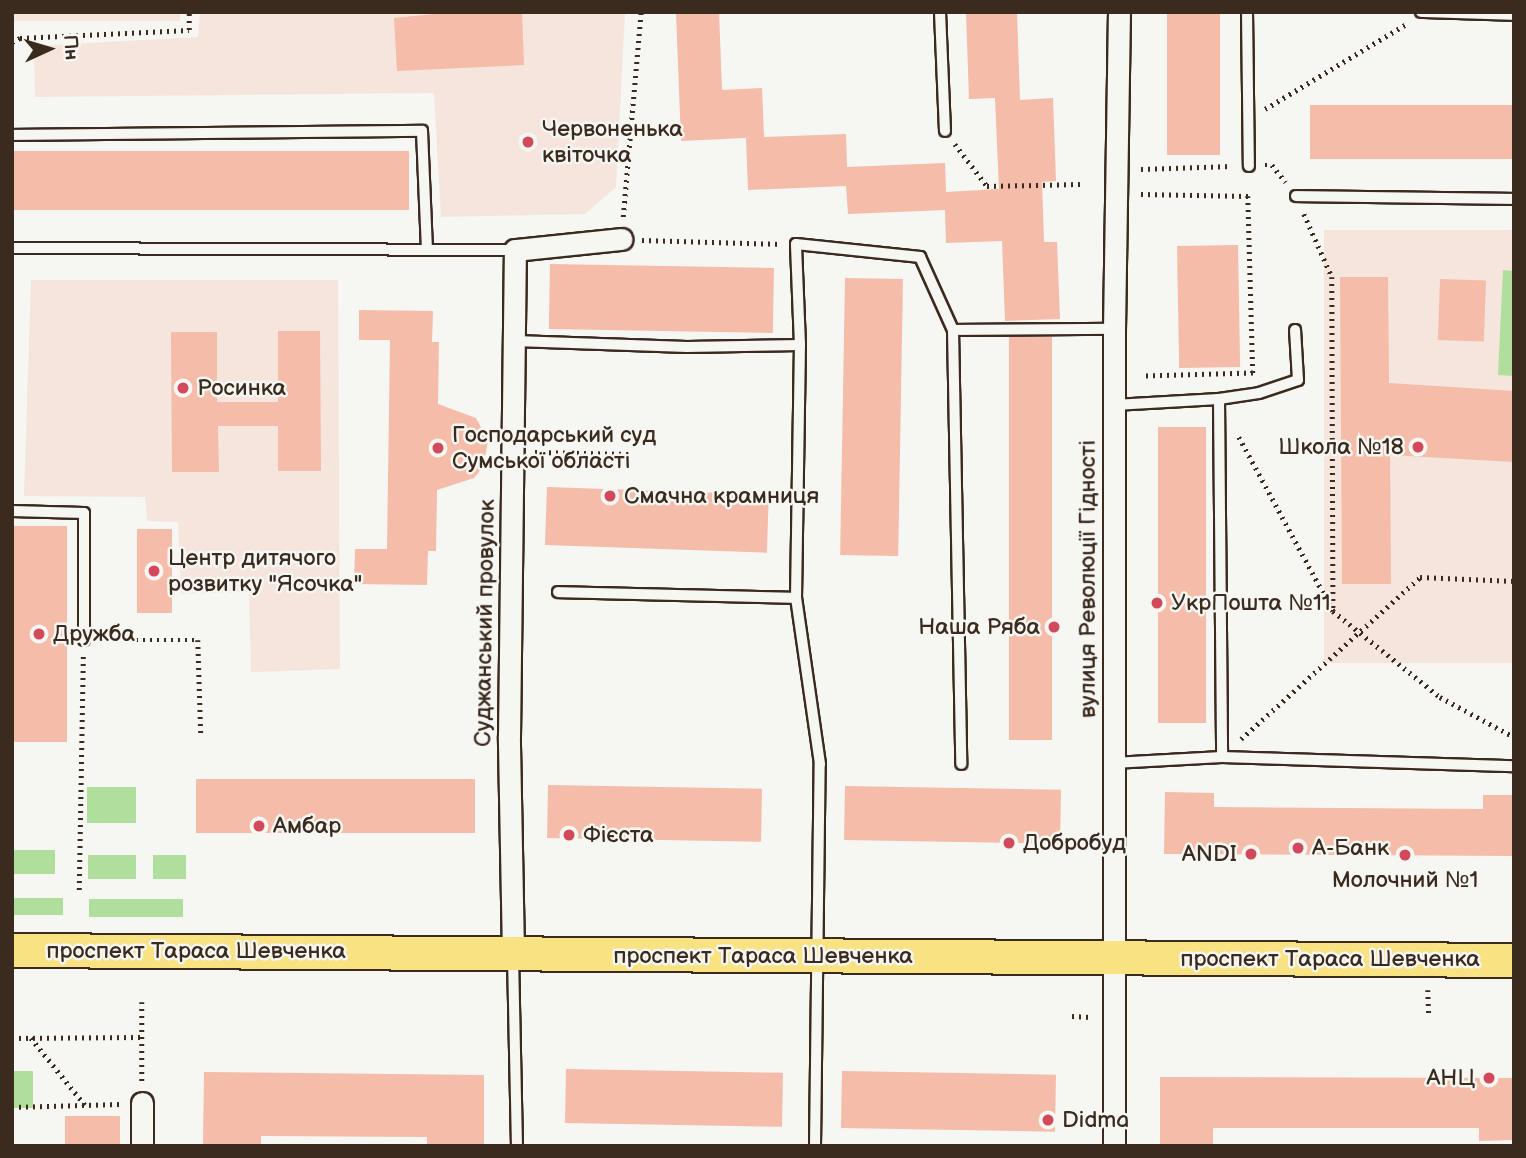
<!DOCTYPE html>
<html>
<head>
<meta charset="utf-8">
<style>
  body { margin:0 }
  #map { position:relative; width:1526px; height:1158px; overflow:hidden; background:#f6f6f2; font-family:"Balsamiq Sans",sans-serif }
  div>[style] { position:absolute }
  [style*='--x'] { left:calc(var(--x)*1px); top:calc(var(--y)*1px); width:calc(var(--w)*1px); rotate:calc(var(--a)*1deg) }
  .built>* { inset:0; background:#f5e5dc; transform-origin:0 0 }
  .green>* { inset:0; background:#b0de9d; transform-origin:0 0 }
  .building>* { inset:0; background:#f4bca9; transform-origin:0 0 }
  .path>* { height:4.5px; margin-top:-2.25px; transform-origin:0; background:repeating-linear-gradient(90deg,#3b2a1e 0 2px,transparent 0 7px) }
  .roads { filter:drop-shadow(2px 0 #3b2a1e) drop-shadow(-2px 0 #3b2a1e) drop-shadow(0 2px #3b2a1e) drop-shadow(0 -2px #3b2a1e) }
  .lane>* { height:10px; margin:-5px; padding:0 5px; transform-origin:5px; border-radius:5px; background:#f6f6f2 }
  .street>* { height:21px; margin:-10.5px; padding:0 10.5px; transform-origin:10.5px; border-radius:10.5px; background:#f6f6f2 }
  .primary>* { height:33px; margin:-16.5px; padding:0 16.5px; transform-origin:16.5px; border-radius:16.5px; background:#f8e281 }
  .dots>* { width:19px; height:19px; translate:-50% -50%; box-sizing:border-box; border:4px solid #f6f6f2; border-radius:50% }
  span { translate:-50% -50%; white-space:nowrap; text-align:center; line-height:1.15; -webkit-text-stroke:5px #f6f6f2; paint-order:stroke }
  .poi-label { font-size:23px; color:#3b2a1e }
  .left { translate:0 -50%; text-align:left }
  .right { translate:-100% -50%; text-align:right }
  .street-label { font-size:23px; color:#3b2a1e }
  .frame { position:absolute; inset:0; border:14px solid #3b2a1e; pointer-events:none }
  .north { position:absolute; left:14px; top:14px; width:70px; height:70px; -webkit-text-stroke:5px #f6f6f2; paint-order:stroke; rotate:86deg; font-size:19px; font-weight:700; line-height:28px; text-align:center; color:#3b2a1e }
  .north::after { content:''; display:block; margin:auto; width:24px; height:32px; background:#3b2a1e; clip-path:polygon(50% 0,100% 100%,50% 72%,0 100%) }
</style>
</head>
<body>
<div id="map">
  <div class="built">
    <i style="left:12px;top:12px;width:168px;height:9px"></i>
    <i style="clip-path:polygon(200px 12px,625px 12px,616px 187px,585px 214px,441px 217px,434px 93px,35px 97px,34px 46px,198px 37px)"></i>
    <i style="left:1324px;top:230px;width:190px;height:433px"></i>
    <i style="clip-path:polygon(31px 280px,338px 280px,340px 669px,251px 672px,249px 592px,181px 594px,178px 522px,147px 521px,145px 497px,24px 496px)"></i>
  </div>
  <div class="green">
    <i style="clip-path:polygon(1503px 270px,1514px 271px,1514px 376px,1498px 375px)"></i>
    <i style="left:87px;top:787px;width:49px;height:36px"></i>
    <i style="left:12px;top:850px;width:43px;height:24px"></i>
    <i style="left:88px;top:855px;width:48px;height:24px"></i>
    <i style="left:153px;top:855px;width:33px;height:24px"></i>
    <i style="left:12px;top:898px;width:51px;height:17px"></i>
    <i style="left:183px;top:899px;width:18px;height:94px;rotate:90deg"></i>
    <i style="left:12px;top:1071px;width:21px;height:37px"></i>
  </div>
  <div class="building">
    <i style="clip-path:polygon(454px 12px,522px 12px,524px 65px,397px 71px,394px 18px)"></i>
    <i style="clip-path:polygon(676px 12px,719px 12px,722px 90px,762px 88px,764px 137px,846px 134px,847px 167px,945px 163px,946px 192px,999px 189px,995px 98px,969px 99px,966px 12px,1017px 12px,1020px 100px,1053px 98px,1056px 181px,1042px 182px,1044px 242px,1057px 242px,1060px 319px,1005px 321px,1002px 241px,946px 243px,945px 210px,848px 214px,846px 186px,748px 190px,746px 138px,764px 137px,681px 141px)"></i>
    <i style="left:1167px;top:12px;width:53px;height:143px"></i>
    <i style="left:1514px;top:105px;width:54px;height:204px;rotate:90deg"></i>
    <i style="left:12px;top:151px;width:397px;height:59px"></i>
    <i style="left:1238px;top:245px;width:122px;height:61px;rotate:89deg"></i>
    <i style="left:550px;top:264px;width:224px;height:65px;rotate:1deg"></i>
    <i style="clip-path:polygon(1340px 277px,1388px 277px,1389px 383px,1514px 391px,1514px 462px,1390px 455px,1391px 584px,1342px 584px)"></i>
    <i style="left:845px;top:278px;width:58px;height:277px;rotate:1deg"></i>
    <i style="left:1440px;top:279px;width:46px;height:61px;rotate:2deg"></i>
    <i style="clip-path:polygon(359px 310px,433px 311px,432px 342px,439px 342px,438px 404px,476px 418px,488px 441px,483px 467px,474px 478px,437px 490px,436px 551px,428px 551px,427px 585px,354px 584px,355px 549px,387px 549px,390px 340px,359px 340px)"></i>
    <i style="clip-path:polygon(278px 331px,320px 331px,321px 471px,278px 471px,278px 426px,218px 426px,219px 472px,172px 472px,171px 332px,217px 332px,217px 402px,278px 402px)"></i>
    <i style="left:1052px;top:337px;width:403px;height:43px;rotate:90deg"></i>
    <i style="left:1158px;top:427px;width:48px;height:296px"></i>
    <i style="left:547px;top:487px;width:222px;height:58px;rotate:2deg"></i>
    <i style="left:12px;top:526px;width:55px;height:216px"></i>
    <i style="left:172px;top:529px;width:84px;height:35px;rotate:90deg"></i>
    <i style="left:475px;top:779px;width:54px;height:279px;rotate:90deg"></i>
    <i style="left:548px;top:785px;width:214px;height:53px;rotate:1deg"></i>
    <i style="left:845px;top:786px;width:216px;height:54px;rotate:1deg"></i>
    <i style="clip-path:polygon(1165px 792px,1214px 793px,1214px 807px,1483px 809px,1483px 795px,1514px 795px,1514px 856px,1164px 854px)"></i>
    <i style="left:566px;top:1069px;width:217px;height:54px;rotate:1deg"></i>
    <i style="left:842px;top:1071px;width:214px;height:57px;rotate:1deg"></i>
    <i style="clip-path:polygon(204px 1072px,484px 1075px,484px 1146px,427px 1146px,427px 1137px,261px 1136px,261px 1146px,203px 1146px)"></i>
    <i style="clip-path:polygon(1160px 1077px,1514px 1078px,1514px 1140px,1479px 1141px,1479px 1128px,1213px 1128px,1213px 1146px,1160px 1146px)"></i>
    <i style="left:65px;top:1116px;width:55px;height:30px"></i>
  </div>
  <div class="path">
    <i style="--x:12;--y:42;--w:9;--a:-27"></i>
    <i style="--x:20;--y:38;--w:169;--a:-2.7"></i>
    <i style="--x:189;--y:30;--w:18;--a:-90"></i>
    <i style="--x:1265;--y:109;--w:167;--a:-31"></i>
    <i style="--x:955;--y:144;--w:53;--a:52.7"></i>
    <i style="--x:987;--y:186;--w:93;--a:-1.2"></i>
    <i style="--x:1265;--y:165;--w:7;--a:0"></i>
    <i style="--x:1272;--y:165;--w:22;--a:51"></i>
    <i style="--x:1141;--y:169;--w:91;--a:-1.9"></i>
    <i style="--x:1141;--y:194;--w:107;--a:1.1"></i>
    <i style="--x:1248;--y:196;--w:177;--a:88.4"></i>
    <i style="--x:1253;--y:373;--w:109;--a:178.4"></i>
    <i style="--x:1304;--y:214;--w:69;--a:66"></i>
    <i style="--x:1332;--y:277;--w:334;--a:89.8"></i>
    <i style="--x:623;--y:217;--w:206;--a:-85"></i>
    <i style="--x:642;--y:240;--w:139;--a:1.6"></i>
    <i style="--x:1239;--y:437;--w:198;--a:61.6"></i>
    <i style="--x:1333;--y:611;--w:137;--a:38.8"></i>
    <i style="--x:1440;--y:697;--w:84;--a:28.4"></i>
    <i style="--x:535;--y:452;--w:94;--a:1.2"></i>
    <i style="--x:101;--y:640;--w:97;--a:0"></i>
    <i style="--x:198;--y:640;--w:97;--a:88.2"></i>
    <i style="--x:1241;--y:739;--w:241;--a:-42.1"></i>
    <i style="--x:1420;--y:577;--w:94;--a:2.4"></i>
    <i style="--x:79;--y:890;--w:234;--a:-89"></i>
    <i style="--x:1428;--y:990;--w:25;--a:88"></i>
    <i style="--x:142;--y:1002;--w:80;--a:90"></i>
    <i style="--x:1072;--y:1016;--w:19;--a:3"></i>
    <i style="--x:12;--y:1038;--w:130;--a:-0.4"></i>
    <i style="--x:31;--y:1038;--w:86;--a:51.1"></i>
    <i style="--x:12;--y:1107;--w:108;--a:-1.6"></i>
  </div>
  <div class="roads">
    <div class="lane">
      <i style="--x:940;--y:12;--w:119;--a:87.6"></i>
      <i style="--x:1247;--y:12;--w:154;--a:89.3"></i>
      <i style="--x:1421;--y:12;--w:93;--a:1.8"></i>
      <i style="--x:12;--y:135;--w:410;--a:-0.6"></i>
      <i style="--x:422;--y:131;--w:119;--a:87.6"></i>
      <i style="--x:1296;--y:196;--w:218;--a:0.8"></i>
      <i style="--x:12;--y:248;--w:503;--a:0.23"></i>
      <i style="--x:953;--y:330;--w:434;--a:88.9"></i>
      <i style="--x:515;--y:341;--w:172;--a:2"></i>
      <i style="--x:687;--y:347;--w:113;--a:-1"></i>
      <i style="--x:1219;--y:399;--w:358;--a:89.5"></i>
      <i style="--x:1114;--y:405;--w:105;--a:-3.3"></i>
      <i style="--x:1219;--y:399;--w:40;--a:-8.5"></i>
      <i style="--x:1259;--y:393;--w:41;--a:-18.4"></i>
      <i style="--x:1298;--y:380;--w:50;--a:-93.4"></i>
      <i style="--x:12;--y:511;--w:72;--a:1.6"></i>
      <i style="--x:84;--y:513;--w:127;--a:90"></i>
      <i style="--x:558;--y:592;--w:238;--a:1.4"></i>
      <i style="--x:1113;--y:763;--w:109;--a:-3.2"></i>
      <i style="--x:1222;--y:757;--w:292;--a:1.8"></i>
      <i style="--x:513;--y:956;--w:190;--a:88.8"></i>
      <i style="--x:815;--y:1146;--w:382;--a:-89.3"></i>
      <i style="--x:820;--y:764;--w:168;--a:-98.2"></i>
      <i style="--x:796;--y:598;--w:253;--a:-89.1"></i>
      <i style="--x:800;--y:345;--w:101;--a:-92.3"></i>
      <i style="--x:796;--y:244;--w:125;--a:6"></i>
      <i style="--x:920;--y:257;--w:80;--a:65.7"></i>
      <i style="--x:953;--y:330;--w:161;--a:-0.4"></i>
    </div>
    <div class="street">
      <i style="--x:513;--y:953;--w:217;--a:-91.1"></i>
      <i style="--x:509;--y:736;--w:486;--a:-89.3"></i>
      <i style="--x:515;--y:250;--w:107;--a:-5.9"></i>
      <i style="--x:142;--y:1146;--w:43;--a:-90"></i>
      <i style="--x:1114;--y:1146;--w:817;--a:-90"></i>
      <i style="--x:1114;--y:329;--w:317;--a:-89.1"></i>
    </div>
    <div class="primary">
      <i style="--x:12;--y:950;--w:1502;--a:0.38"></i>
    </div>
  </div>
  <div class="dots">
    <i style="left:528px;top:142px;background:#d1495b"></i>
    <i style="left:183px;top:388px;background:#d1495b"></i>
    <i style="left:1418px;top:447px;background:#d1495b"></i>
    <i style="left:438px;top:448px;background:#d1495b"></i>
    <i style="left:610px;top:496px;background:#d1495b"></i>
    <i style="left:154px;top:571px;background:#d1495b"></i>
    <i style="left:1157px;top:603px;background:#d1495b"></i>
    <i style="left:1054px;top:627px;background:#d1495b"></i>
    <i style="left:39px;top:634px;background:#d1495b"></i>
    <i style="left:259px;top:826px;background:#d1495b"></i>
    <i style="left:569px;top:835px;background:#d1495b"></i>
    <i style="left:1009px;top:843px;background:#d1495b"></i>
    <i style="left:1298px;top:848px;background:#d1495b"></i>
    <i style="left:1251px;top:854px;background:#d1495b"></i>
    <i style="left:1405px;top:855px;background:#d1495b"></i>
    <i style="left:1489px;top:1078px;background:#d1495b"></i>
    <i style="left:1048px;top:1120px;background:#d1495b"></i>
  </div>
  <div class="poi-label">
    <span class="left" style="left:542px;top:142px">Червоненька<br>квіточка</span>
    <span class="left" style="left:197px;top:388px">Росинка</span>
    <span class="left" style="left:452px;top:448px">Господарський суд<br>Сумської області</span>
    <span class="right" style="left:1404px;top:447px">Школа №18</span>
    <span class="left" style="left:624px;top:496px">Смачна крамниця</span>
    <span class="left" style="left:168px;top:571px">Центр дитячого<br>розвитку "Ясочка"</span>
    <span class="left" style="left:1171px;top:603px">УкрПошта №11</span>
    <span class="right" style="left:1040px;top:627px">Наша Ряба</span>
    <span class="left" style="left:53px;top:634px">Дружба</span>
    <span class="left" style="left:273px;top:826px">Амбар</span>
    <span class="left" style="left:583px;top:835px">Фієста</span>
    <span class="left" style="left:1023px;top:843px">Добробуд</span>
    <span class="left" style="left:1312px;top:848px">А-Банк</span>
    <span class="right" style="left:1237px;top:854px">ANDI</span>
    <span style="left:1405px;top:880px">Молочний №1</span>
    <span class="right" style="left:1475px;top:1078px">АНЦ</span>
    <span class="left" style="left:1062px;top:1120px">Didma</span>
  </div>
  <div class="street-label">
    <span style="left:1088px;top:579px;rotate:-90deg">вулиця Революції Гідності</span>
    <span style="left:485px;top:623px;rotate:-89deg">Суджанський провулок</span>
    <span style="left:196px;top:951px">проспект Тараса Шевченка</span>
    <span style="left:763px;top:956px">проспект Тараса Шевченка</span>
    <span style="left:1330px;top:959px">проспект Тараса Шевченка</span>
  </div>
  <div class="frame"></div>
  <div class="north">Пн</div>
</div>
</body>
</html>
